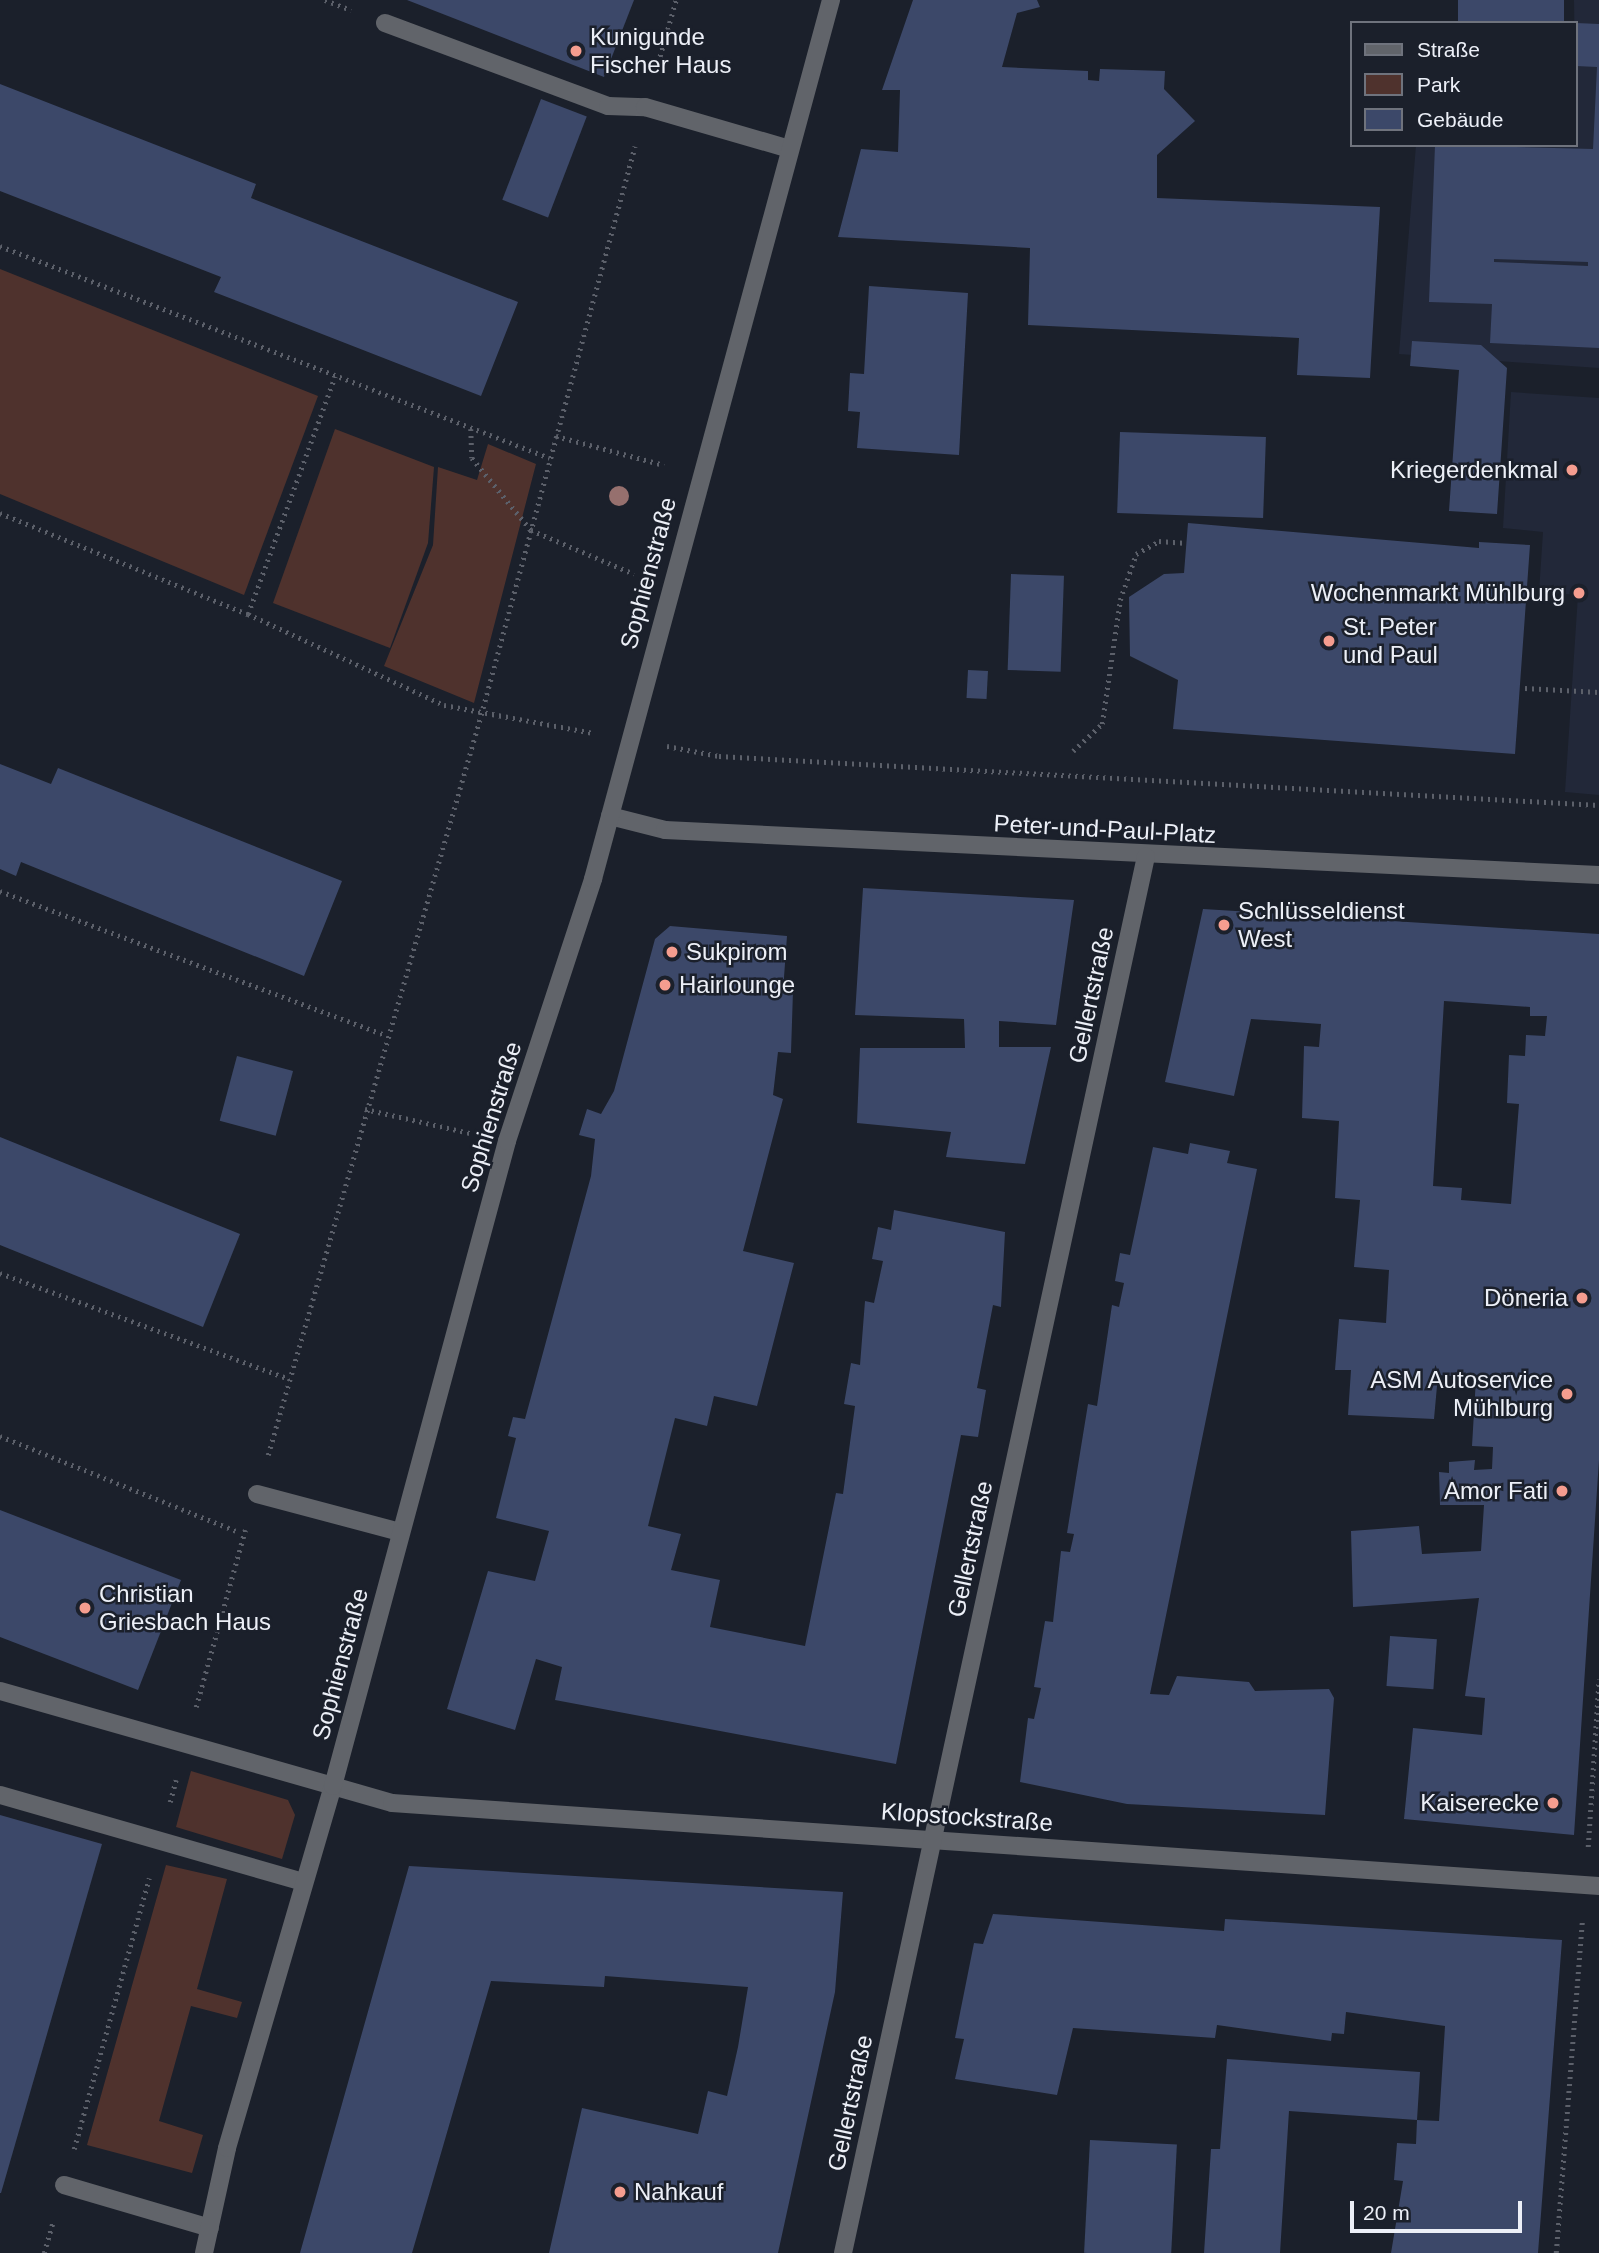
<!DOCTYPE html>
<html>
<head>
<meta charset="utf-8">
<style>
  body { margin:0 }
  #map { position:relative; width:1599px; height:2253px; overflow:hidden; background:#1b202b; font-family:Helvetica,sans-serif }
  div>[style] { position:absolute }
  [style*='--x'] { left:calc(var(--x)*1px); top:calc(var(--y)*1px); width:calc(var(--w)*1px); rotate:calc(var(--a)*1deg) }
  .built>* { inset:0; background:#222839 }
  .green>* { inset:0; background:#4f322d }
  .building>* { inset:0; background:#3c4869; transform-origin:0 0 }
  .path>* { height:4.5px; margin-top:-2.25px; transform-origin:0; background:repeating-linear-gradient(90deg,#5c606a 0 2px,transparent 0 7px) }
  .lane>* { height:18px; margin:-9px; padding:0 9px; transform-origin:9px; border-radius:9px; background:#61646a }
  .street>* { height:18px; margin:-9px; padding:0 9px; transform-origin:9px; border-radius:9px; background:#61646a }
  .trees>* { width:20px; height:20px; margin:-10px; border-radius:50%; background:#96706e }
  .dots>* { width:19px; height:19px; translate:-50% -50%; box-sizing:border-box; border:4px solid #1b202b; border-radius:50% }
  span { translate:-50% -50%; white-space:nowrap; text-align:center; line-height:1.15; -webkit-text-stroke:5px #1b202b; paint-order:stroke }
  .poi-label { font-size:24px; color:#eceff7 }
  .left { translate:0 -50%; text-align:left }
  .right { translate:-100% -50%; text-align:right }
  .street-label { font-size:24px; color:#eceff7 }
  .legend { position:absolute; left:1350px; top:21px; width:228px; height:126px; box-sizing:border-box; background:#1b202b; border:2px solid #6f737d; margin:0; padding:9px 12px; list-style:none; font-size:21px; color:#eceff7 }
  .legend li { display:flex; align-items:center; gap:14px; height:35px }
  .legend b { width:35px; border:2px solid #6f737d }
  .scale { position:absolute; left:1350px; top:2201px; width:172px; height:32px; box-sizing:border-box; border:4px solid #eceff7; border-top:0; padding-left:9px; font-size:21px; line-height:24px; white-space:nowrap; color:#eceff7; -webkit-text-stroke:5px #1b202b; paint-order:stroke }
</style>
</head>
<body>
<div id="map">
  <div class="built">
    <i style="clip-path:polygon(1574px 0,1599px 0,1599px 368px,1399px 354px,1416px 145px,1576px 145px)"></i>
    <i style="clip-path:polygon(1511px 392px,1599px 398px,1599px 795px,1565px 792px,1578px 595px,1539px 592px,1543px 532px,1503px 528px)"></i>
  </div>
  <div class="green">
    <i style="clip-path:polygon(0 269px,318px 396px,244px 595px,0 494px)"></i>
    <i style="clip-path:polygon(335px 429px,434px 467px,428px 543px,390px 648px,273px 603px)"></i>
    <i style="clip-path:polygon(488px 444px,536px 464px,474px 703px,384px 666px,433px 545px,438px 467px,477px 480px)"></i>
    <i style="clip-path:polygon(191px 1771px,288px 1800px,295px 1815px,282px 1859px,176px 1827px)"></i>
    <i style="clip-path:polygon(166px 1865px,227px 1879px,197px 1989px,242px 2002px,237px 2018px,191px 2006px,159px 2121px,203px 2135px,192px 2173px,87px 2145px)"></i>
  </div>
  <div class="building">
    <i style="clip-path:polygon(407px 0,634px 0,604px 77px)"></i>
    <i style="clip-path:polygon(913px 0,1037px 0,1040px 7px,1017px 13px,1002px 67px,1088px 71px,1088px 80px,1099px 81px,1100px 69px,1165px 71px,1164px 89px,1195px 121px,1157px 155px,1157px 198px,1380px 207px,1370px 378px,1297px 375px,1299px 338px,1028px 325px,1030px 248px,838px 237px,861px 149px,898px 152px,900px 90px,882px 90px)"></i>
    <i style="left:1458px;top:0;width:106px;height:23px"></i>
    <i style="clip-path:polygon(evenodd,1576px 23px,1599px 24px,1599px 348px,1490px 343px,1492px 304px,1429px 302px,1435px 145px,1593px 149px,1597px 67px,1576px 66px,1576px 23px,1494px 259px,1588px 262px,1588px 266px,1494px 262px,1494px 259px)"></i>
    <i style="clip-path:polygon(0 84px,256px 184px,251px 198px,518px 302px,481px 396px,214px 292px,221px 277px,0 191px)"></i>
    <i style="left:541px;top:99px;width:49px;height:108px;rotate:21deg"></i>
    <i style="clip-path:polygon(869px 286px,968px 293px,959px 455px,857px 448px,860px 412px,848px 411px,850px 373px,864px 374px)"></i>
    <i style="clip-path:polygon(1412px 341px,1481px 345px,1507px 368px,1497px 514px,1449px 511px,1459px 370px,1410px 366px)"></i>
    <i style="left:1120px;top:432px;width:146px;height:81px;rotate:2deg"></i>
    <i style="clip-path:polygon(1188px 523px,1479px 548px,1479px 542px,1530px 545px,1515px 754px,1173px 729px,1178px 680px,1130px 656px,1129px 597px,1164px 574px,1184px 573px)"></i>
    <i style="left:1011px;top:574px;width:53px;height:96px;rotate:2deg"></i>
    <i style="left:968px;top:670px;width:20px;height:28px;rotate:3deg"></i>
    <i style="clip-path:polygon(0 764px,51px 784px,58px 768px,342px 881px,304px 976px,21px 862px,16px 876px,0 869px)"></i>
    <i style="clip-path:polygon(863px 888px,1074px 900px,1056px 1025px,999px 1021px,999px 1047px,1051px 1047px,1025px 1164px,946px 1157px,951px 1132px,857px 1123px,860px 1048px,965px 1048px,964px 1019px,855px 1015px)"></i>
    <i style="clip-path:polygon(evenodd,1203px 909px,1599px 934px,1599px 1460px,1574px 1835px,1404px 1819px,1413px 1728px,1482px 1735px,1485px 1698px,1465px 1696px,1479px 1598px,1353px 1607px,1351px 1531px,1419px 1526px,1422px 1554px,1481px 1551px,1484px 1505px,1440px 1505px,1439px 1472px,1449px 1473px,1449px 1462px,1475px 1460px,1474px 1470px,1492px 1469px,1493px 1447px,1472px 1446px,1476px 1378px,1438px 1375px,1434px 1419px,1348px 1415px,1351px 1370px,1335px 1370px,1339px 1319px,1386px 1323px,1389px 1270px,1354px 1267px,1360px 1200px,1335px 1198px,1339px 1121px,1302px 1118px,1304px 1046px,1319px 1047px,1321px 1024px,1251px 1019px,1234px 1096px,1165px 1082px,1203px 909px,1444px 1001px,1530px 1007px,1530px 1016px,1547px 1016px,1545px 1036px,1526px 1035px,1525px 1056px,1509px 1055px,1507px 1103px,1519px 1104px,1511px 1204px,1461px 1200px,1462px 1188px,1433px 1186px,1444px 1001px)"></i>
    <i style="clip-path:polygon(670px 926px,787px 936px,783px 991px,793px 991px,791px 1053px,778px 1052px,773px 1095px,783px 1099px,743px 1251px,794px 1263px,757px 1406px,714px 1396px,707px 1426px,675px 1418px,648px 1526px,681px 1534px,671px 1570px,720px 1580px,710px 1627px,805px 1646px,836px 1493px,843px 1494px,855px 1406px,844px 1404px,851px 1363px,860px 1365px,865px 1301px,874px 1303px,883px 1261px,872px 1259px,878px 1227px,891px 1230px,894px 1210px,1005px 1232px,1001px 1307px,993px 1305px,977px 1388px,986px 1390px,978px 1437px,961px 1435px,896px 1764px,555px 1700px,562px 1667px,536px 1659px,515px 1730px,447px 1709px,488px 1571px,535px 1581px,549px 1531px,496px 1518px,516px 1438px,508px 1436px,513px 1417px,525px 1419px,591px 1176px,595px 1139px,579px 1135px,587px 1109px,601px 1114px,614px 1091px,655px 939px)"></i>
    <i style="left:237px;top:1056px;width:58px;height:67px;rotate:15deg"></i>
    <i style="clip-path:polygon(0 1137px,240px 1234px,203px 1327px,0 1245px)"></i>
    <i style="clip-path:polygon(1190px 1143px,1230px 1151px,1227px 1163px,1257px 1169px,1150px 1694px,1169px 1695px,1177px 1676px,1249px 1682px,1255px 1691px,1329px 1689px,1334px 1698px,1325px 1815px,1127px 1804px,1020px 1782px,1028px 1718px,1034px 1719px,1041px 1688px,1034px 1687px,1045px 1621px,1053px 1622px,1061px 1551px,1070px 1552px,1074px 1534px,1067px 1533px,1088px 1404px,1097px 1406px,1112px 1305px,1119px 1307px,1124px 1283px,1115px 1281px,1120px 1253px,1130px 1255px,1153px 1147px,1188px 1154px)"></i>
    <i style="clip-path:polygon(0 1510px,181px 1580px,138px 1690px,0 1637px)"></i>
    <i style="left:1390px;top:1636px;width:47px;height:50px;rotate:4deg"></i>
    <i style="clip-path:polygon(0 1815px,102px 1844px,1px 2193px,0 2193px)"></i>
    <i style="clip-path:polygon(409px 1866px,843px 1892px,835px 1992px,778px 2253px,549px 2253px,582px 2108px,698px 2134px,708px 2091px,727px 2096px,738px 2047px,748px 1987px,605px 1976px,604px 1987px,491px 1981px,412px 2253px,300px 2253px)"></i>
    <i style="clip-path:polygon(993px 1914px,1224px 1931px,1225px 1919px,1562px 1940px,1538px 2253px,1391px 2253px,1403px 2181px,1394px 2180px,1397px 2143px,1416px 2144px,1417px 2120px,1439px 2121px,1445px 2026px,1346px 2012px,1344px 2034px,1332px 2033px,1331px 2041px,1217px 2025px,1215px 2038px,1073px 2028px,1057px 2095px,955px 2079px,964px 2039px,955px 2038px,974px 1943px,983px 1944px)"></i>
    <i style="clip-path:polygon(1227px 2059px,1420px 2072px,1417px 2120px,1289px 2111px,1280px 2253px,1204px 2253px,1211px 2149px,1220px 2149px)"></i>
    <i style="left:1090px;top:2140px;width:87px;height:113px;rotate:3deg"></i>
  </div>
  <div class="path">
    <i style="--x:325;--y:0;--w:28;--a:21"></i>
    <i style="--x:656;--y:70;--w:73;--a:-74.1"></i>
    <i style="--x:0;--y:246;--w:589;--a:21.08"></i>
    <i style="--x:471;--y:429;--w:29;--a:88"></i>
    <i style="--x:472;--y:458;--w:93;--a:50.7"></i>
    <i style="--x:531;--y:530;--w:112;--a:23.1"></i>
    <i style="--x:556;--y:436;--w:112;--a:15"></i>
    <i style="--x:0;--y:513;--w:268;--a:22.2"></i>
    <i style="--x:248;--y:614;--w:216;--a:24.9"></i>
    <i style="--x:444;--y:705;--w:152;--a:10.6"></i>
    <i style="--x:248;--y:614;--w:253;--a:-69.9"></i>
    <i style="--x:1525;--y:688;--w:74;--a:3.1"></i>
    <i style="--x:667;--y:746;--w:53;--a:10.9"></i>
    <i style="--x:719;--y:756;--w:881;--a:3.19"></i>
    <i style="--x:1073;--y:751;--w:40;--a:-43"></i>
    <i style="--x:1102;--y:724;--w:125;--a:-81.7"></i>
    <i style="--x:1120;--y:600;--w:49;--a:-70.8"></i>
    <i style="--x:1136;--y:554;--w:26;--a:-29"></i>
    <i style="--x:1159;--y:541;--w:28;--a:4"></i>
    <i style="--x:0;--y:891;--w:411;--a:20.5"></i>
    <i style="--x:365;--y:1109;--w:108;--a:12.9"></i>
    <i style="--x:0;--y:1273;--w:308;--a:20.1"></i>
    <i style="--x:0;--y:1436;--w:254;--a:21.9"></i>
    <i style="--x:268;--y:1455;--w:770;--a:-73.94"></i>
    <i style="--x:481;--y:715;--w:589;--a:-74.86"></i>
    <i style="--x:196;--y:1707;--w:184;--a:-74.5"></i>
    <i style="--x:170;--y:1802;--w:23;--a:-75"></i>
    <i style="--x:1588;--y:1847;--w:168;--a:-86.3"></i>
    <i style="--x:74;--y:2149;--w:281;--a:-74.5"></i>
    <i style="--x:44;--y:2253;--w:32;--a:-74"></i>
    <i style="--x:1556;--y:2253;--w:332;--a:-85.5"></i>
  </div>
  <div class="lane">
    <i style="--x:385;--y:23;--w:238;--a:20.4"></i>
    <i style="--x:608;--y:106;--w:37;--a:2"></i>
    <i style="--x:645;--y:107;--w:151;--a:16.2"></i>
    <i style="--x:257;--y:1494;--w:148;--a:14.9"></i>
    <i style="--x:0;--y:1691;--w:346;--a:15.9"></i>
    <i style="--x:0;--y:1795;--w:316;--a:16"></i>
    <i style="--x:64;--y:2185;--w:152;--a:16.4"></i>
  </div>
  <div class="street">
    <i style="--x:610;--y:816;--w:57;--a:14.3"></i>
    <i style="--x:665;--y:830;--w:935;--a:2.76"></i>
    <i style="--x:333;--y:1786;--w:61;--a:16.1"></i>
    <i style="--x:392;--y:1803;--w:1210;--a:3.93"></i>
    <i style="--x:204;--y:2253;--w:107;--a:-77.6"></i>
    <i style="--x:227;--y:2148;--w:377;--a:-73.7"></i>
    <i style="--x:333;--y:1786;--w:668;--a:-74.9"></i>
    <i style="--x:507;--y:1141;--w:276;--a:-71.8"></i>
    <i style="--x:593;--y:879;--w:911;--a:-74.85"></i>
    <i style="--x:843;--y:2253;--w:1429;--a:-77.76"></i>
  </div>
  <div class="trees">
    <i style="left:619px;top:496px"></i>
  </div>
  <div class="dots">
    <i style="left:576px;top:51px;background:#f59d8f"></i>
    <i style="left:1572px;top:470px;background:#f59d8f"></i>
    <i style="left:1579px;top:593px;background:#f59d8f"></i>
    <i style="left:1329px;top:641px;background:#f59d8f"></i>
    <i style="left:1224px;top:925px;background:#f59d8f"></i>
    <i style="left:672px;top:952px;background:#f59d8f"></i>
    <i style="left:665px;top:985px;background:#f59d8f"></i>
    <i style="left:1582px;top:1298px;background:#f59d8f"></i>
    <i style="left:1567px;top:1394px;background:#f59d8f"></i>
    <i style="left:1562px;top:1491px;background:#f59d8f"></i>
    <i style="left:85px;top:1608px;background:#f59d8f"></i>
    <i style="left:1553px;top:1803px;background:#f59d8f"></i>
    <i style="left:620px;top:2192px;background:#f59d8f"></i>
  </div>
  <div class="poi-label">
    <span class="left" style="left:590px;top:51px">Kunigunde<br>Fischer Haus</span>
    <span class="right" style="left:1558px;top:470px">Kriegerdenkmal</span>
    <span class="right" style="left:1565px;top:593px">Wochenmarkt Mühlburg</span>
    <span class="left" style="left:1343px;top:641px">St. Peter<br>und Paul</span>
    <span class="left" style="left:1238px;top:925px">Schlüsseldienst<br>West</span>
    <span class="left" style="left:686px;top:952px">Sukpirom</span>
    <span class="left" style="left:679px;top:985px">Hairlounge</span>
    <span class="right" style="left:1568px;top:1298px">Döneria</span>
    <span class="right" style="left:1553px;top:1394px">ASM Autoservice<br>Mühlburg</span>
    <span class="right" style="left:1548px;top:1491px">Amor Fati</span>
    <span class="left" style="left:99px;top:1608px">Christian<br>Griesbach Haus</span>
    <span class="right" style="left:1539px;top:1803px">Kaiserecke</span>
    <span class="left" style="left:634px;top:2192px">Nahkauf</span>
  </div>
  <div class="street-label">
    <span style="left:648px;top:573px;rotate:-75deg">Sophienstraße</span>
    <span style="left:1105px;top:829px;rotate:3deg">Peter-und-Paul-Platz</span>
    <span style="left:1091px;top:995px;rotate:-78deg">Gellertstraße</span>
    <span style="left:491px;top:1117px;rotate:-73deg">Sophienstraße</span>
    <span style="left:970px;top:1549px;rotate:-78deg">Gellertstraße</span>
    <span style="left:340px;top:1664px;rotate:-75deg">Sophienstraße</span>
    <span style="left:967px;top:1817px;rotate:4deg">Klopstockstraße</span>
    <span style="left:850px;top:2103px;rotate:-78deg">Gellertstraße</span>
  </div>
  <ul class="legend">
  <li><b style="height:9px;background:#61646a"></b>Straße</li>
  <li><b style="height:19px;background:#4f322d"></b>Park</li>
  <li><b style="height:19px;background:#3c4869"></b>Gebäude</li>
  </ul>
  <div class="scale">20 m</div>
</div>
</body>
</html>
